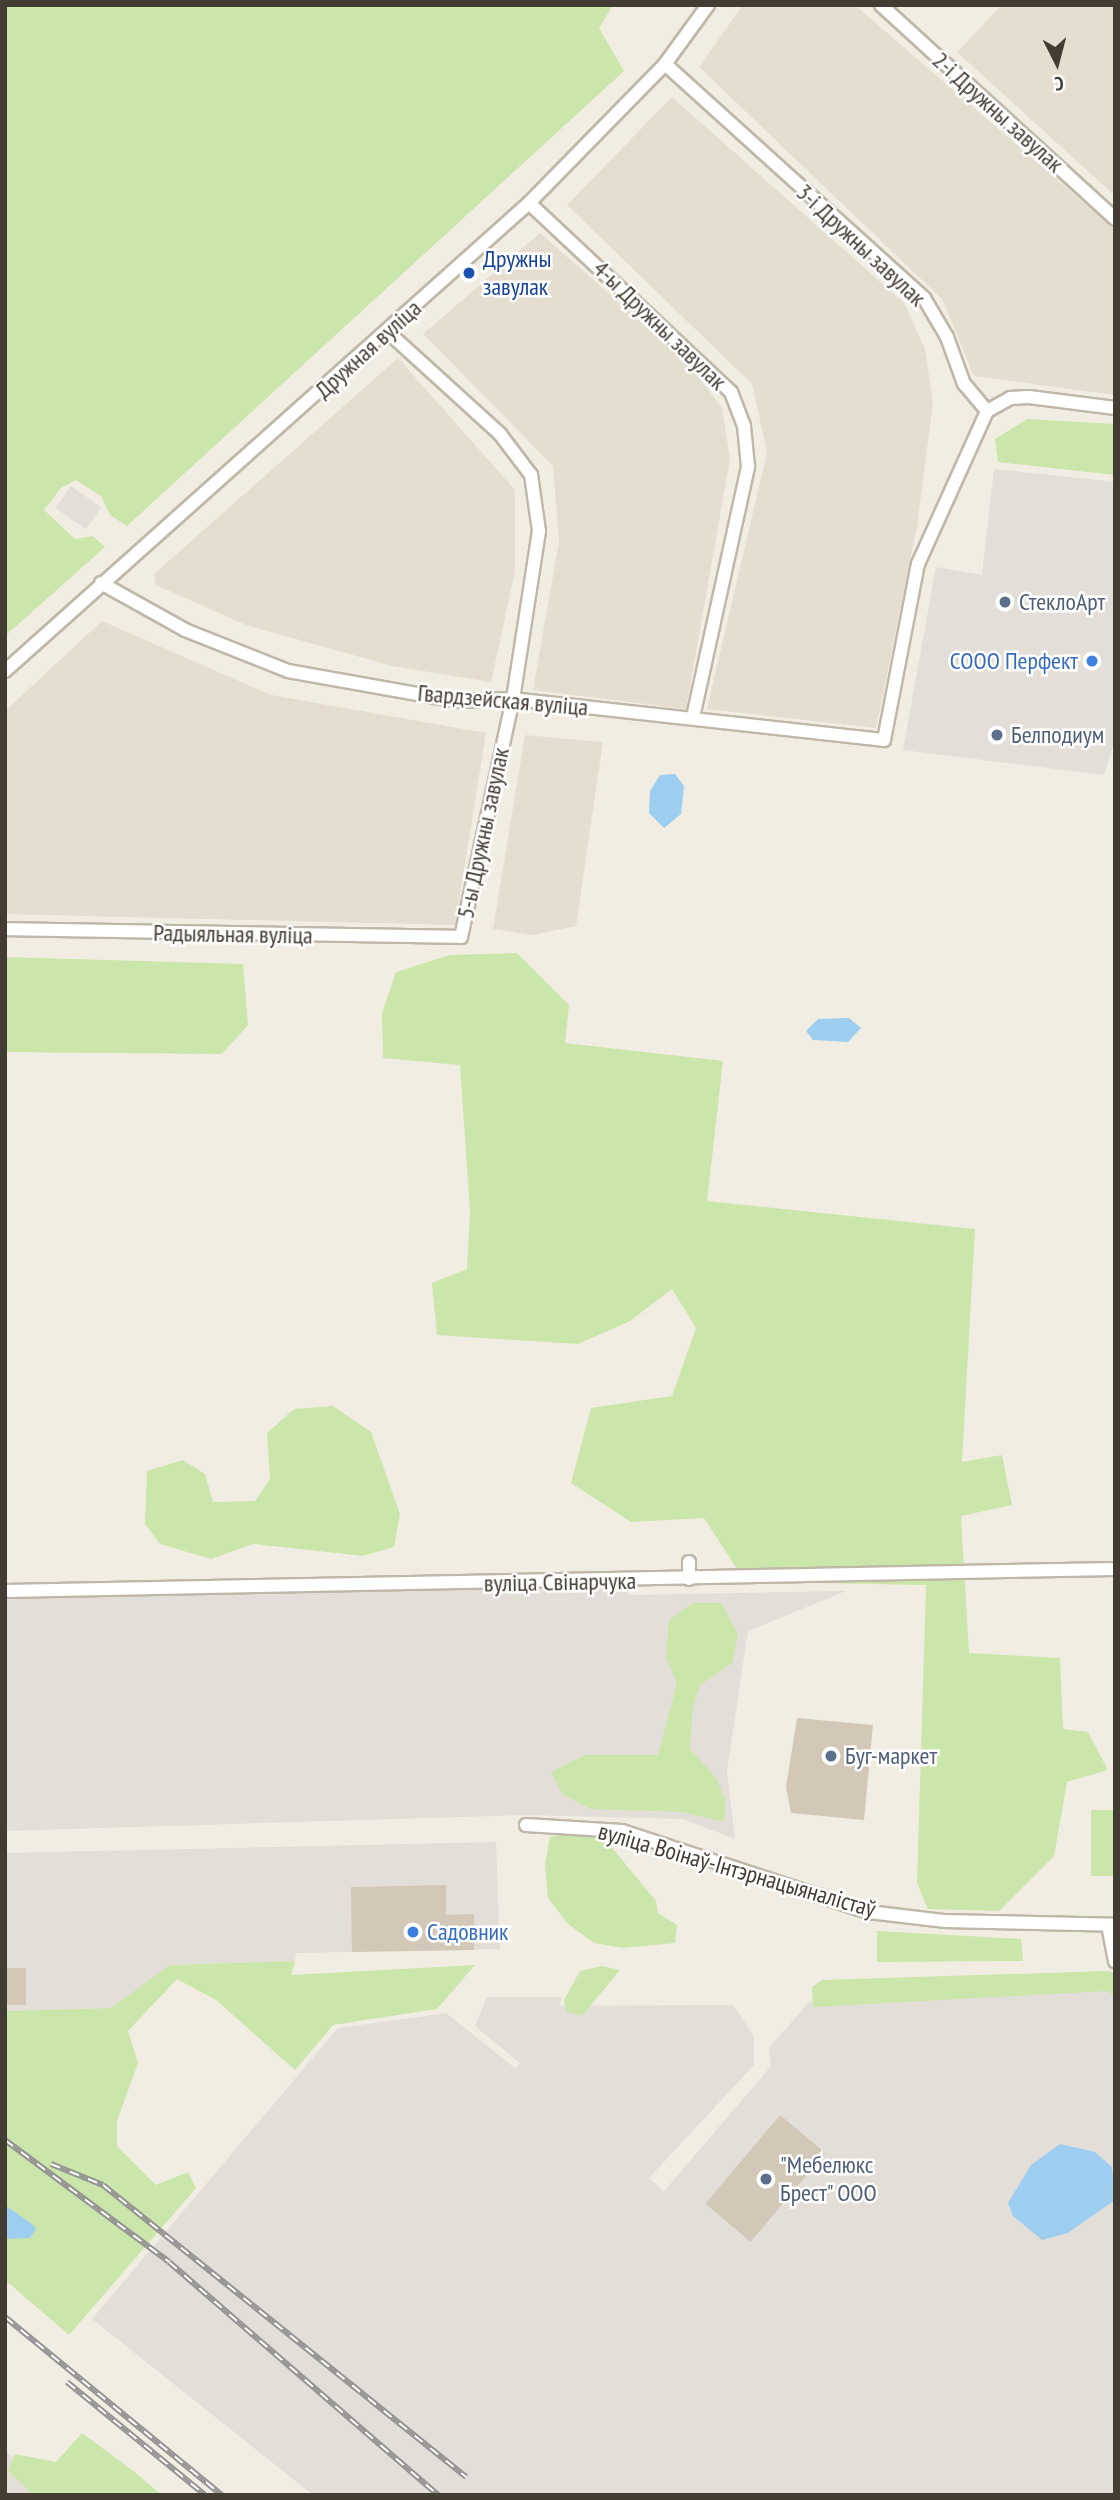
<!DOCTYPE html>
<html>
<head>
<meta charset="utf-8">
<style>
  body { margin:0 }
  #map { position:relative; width:1120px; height:2500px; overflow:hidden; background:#f1ede2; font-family:"PT Sans Narrow",sans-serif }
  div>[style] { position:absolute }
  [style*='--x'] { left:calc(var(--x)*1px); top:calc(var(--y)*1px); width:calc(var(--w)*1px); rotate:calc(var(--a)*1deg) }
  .residential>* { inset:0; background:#e5ded0 }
  .industrial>* { inset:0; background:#e3ded7; transform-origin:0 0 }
  .green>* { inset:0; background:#cbe6aa; transform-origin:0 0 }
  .water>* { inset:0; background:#9dcef0 }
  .building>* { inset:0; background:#d3c8b8; transform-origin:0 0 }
  .roads { filter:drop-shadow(2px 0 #bfb7a8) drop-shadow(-2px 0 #bfb7a8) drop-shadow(0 2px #bfb7a8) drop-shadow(0 -2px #bfb7a8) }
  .street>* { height:12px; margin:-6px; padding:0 6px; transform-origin:6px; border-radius:6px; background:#fff }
  .rail>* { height:6px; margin-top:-3px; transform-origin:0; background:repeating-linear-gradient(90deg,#fff 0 10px,#939393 0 20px); box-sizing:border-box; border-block:2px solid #939393 }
  .dots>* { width:19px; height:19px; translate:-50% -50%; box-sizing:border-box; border:4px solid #fff; border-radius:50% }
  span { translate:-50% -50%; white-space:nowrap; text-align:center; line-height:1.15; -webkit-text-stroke:5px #fff; paint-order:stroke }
  .street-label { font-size:24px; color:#433c33 }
  .transit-label { font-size:24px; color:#164399 }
  .left { translate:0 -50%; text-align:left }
  .service-label { font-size:24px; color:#4e5e75 }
  .shop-label { font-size:24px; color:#366cbe }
  .right { translate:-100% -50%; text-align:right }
  .frame { position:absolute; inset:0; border:7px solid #433c33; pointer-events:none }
  .north { position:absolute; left:1022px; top:28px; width:70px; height:70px; -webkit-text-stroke:5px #fff; paint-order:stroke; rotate:174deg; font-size:19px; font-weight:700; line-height:28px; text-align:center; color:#433c33 }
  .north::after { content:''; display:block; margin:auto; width:24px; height:32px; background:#433c33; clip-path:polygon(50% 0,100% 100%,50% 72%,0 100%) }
</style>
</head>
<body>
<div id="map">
  <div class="residential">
    <i style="clip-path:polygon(743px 5px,855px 5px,1115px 230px,1115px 395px,974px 376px,942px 299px,699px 67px)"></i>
    <i style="clip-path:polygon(1002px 5px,1115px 5px,1115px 196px,957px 52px)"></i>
    <i style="clip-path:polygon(672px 97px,904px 303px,925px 349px,933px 403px,917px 526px,876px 728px,707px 709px,767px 452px,752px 384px,567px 205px)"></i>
    <i style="clip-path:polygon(540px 233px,688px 363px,722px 408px,730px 459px,686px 709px,533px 690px,559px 541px,553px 466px,423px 334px)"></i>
    <i style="clip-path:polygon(398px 358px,515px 490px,515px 571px,491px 682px,392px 666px,246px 625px,156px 585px,154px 574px)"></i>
    <i style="clip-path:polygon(102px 621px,271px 695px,486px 733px,455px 925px,5px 914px,5px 711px)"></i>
    <i style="clip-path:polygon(525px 735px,603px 742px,576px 926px,533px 935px,493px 929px)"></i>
  </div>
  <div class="industrial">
    <i style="clip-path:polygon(994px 469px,1115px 482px,1115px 739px,1104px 775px,903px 750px,936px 567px,982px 575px)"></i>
    <i style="left:71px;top:486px;width:37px;height:27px;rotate:35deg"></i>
    <i style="clip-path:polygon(626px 1581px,628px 1595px,846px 1591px,748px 1631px,727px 1771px,735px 1839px,683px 1819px,526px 1815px,5px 1831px,5px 1591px)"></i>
    <i style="clip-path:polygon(496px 1842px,500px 1949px,296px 1953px,295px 1961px,171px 1965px,112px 2008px,5px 2011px,5px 1853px)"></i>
    <i style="clip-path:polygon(1110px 1990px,1115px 1996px,1115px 2495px,313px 2495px,92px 2319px,338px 2028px,446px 2013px,516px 2069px,520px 2063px,475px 2026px,487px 1997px,562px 1997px,559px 2006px,733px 2005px,754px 2036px,754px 2065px,649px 2178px,664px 2191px,771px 2066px,769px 2048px,809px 2002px)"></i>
    <i style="clip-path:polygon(5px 2450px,58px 2495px,5px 2495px)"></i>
  </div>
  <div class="green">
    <i style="clip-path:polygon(5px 5px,613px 5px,599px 28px,624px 71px,127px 526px,110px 515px,101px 496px,76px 480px,61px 488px,44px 510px,75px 539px,93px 536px,105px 547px,5px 636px)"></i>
    <i style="clip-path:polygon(1027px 419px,1115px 424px,1115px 475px,998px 462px,995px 439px)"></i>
    <i style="clip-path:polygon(517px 953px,569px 1005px,565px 1043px,723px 1061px,707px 1201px,975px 1229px,962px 1462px,1002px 1455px,1012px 1505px,961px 1516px,969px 1653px,1060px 1658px,1063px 1729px,1088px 1732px,1108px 1770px,1067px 1782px,1054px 1856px,999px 1911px,928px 1909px,917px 1883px,926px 1585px,818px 1583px,739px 1572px,704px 1518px,631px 1522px,571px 1483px,591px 1408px,672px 1396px,696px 1328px,672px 1289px,630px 1321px,578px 1344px,437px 1335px,432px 1283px,467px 1269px,470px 1211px,460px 1065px,383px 1058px,382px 1013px,396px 972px,450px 955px)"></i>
    <i style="clip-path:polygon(5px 957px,243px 964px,248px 1025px,222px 1054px,5px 1052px)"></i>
    <i style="clip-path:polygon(333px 1406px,371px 1432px,400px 1514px,394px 1547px,363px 1556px,253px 1544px,211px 1559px,160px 1544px,145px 1524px,147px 1471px,183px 1460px,205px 1474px,213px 1502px,255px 1501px,270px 1479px,267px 1433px,294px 1409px)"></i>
    <i style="clip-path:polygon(693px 1603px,721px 1603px,738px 1634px,732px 1663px,700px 1685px,693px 1707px,690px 1749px,716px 1778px,725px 1799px,724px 1822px,683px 1812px,591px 1809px,562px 1794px,551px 1772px,585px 1755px,658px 1755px,677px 1683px,666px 1658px,669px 1620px)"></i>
    <i style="left:1091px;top:1810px;width:24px;height:66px"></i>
    <i style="clip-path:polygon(572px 1832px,604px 1838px,656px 1901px,658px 1913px,677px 1925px,675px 1943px,623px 1948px,594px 1943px,568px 1924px,548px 1898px,545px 1864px,550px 1837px)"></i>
    <i style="clip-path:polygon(877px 1931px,1021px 1939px,1023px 1961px,877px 1962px)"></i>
    <i style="clip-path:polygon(295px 1961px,291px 1975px,475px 1965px,437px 2009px,333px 2025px,295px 2070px,216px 2000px,177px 1979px,128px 2031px,138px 2063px,117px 2121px,117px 2146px,156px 2185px,188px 2172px,196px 2188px,69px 2335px,5px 2280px,5px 2011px,111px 2008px,170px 1965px)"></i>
    <i style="clip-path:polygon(602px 1966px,620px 1970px,582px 2016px,566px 2011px,564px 2000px,580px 1971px)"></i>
    <i style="clip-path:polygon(1108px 1971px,1115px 1974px,1115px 1996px,1107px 1991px,813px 2007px,812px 1987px,822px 1980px)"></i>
    <i style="clip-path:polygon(82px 2433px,132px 2470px,162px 2495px,33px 2495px,8px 2471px,15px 2454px,56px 2462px)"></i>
  </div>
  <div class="water">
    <i style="clip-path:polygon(675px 774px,684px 786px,681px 814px,664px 828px,649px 813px,650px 791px,660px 775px)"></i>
    <i style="clip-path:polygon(849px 1018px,861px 1028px,848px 1042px,813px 1040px,806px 1031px,818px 1019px)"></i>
    <i style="clip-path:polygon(1060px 2144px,1095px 2152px,1112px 2167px,1115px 2200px,1068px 2233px,1042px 2240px,1013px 2216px,1008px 2203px,1031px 2165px)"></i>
    <i style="clip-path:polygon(5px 2205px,32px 2224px,36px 2229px,30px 2238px,5px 2239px)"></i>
  </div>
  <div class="building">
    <i style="clip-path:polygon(797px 1718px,873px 1725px,864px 1820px,791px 1813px,786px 1787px)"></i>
    <i style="clip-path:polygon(446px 1885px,446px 1915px,474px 1914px,474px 1950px,352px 1952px,351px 1887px)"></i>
    <i style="left:5px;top:1968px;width:21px;height:37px"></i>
    <i style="left:780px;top:2115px;width:59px;height:116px;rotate:40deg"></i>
  </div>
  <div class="roads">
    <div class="street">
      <i style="--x:881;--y:5;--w:317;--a:42.4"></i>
      <i style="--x:529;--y:203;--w:277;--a:43.1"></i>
      <i style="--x:731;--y:392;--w:36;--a:69"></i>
      <i style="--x:744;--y:426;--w:41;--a:84.4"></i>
      <i style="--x:748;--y:467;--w:257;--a:102.4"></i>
      <i style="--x:987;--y:411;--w:26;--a:-29"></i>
      <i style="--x:1010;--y:398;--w:19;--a:-3"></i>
      <i style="--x:1029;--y:397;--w:87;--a:7.3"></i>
      <i style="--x:101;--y:583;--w:96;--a:29.2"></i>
      <i style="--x:185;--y:630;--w:111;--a:21.7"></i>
      <i style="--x:288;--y:671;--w:172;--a:10.1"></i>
      <i style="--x:457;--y:701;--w:56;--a:-2"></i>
      <i style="--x:513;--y:699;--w:373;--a:6.3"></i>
      <i style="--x:884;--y:740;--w:179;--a:-79.1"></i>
      <i style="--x:918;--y:564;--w:168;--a:-65.7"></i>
      <i style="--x:987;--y:411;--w:35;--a:-130"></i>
      <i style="--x:964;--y:384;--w:50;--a:-109.9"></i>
      <i style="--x:947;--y:337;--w:45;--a:-120.5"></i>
      <i style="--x:924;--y:298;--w:349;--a:-137.9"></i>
      <i style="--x:5;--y:671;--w:703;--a:-41.77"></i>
      <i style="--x:529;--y:203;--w:194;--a:-45.6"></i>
      <i style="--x:665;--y:64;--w:73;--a:-53.9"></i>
      <i style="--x:5;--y:929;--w:456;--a:1"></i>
      <i style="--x:461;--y:937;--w:244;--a:-77.7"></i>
      <i style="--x:513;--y:699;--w:170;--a:-81.2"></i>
      <i style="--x:539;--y:531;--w:57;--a:-98.1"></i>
      <i style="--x:531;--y:475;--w:51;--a:-127.1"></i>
      <i style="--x:500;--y:434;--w:151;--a:-137.7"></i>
      <i style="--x:689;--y:1562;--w:17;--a:90"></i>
      <i style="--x:5;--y:1591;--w:1110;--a:-1.14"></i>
      <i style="--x:526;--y:1825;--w:96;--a:3.6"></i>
      <i style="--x:622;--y:1831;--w:260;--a:18.2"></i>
      <i style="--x:869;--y:1912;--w:77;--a:6.8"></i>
      <i style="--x:945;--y:1921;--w:170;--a:1.3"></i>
      <i style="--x:1108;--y:1925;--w:37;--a:79"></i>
    </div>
  </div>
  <div class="rail">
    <i style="--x:5;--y:2140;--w:204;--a:36.6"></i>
    <i style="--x:169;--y:2262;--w:356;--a:40.9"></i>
    <i style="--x:51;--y:2164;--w:56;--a:22"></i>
    <i style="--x:103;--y:2185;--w:466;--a:38.8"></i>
    <i style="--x:5;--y:2317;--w:281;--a:39.4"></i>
    <i style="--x:67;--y:2382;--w:178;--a:39.3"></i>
  </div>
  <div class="dots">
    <i style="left:469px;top:273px;background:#1a4fb4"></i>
    <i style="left:1005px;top:602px;background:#5c6f8a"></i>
    <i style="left:1092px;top:661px;background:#3f7fe0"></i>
    <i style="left:997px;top:735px;background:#5c6f8a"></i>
    <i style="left:831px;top:1756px;background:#5c6f8a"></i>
    <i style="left:413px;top:1932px;background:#3f7fe0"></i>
    <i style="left:766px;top:2179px;background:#5c6f8a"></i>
  </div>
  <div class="street-label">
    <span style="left:998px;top:112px;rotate:42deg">2-і Дружны завулак</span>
    <span style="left:861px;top:245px;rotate:43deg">3-і Дружны завулак</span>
    <span style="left:660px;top:325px;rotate:44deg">4-ы Дружны завулак</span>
    <span style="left:368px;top:349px;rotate:-42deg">Дружная вуліца</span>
    <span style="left:503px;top:700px;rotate:5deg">Гвардзейская вуліца</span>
    <span style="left:483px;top:833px;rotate:-78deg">5-ы Дружны завулак</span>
    <span style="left:233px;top:934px;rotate:1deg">Радыяльная вуліца</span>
    <span style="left:560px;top:1582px;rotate:-1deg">вуліца Свінарчука</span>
    <span style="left:737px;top:1870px;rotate:16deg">вуліца Воінаў-Інтэрнацыяналістаў</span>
  </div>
  <div class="transit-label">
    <span class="left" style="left:483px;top:273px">Дружны<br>завулак</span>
  </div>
  <div class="service-label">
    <span class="left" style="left:1019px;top:602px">СтеклоАрт</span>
    <span class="left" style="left:1011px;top:735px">Белподиум</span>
    <span class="left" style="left:845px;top:1756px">Буг-маркет</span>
    <span class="left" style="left:780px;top:2179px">"Мебелюкс<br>Брест" ООО</span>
  </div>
  <div class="shop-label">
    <span class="right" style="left:1078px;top:661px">СООО Перфект</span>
    <span class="left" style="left:427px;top:1932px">Садовник</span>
  </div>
  <div class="frame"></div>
  <div class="north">С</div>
</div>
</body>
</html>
